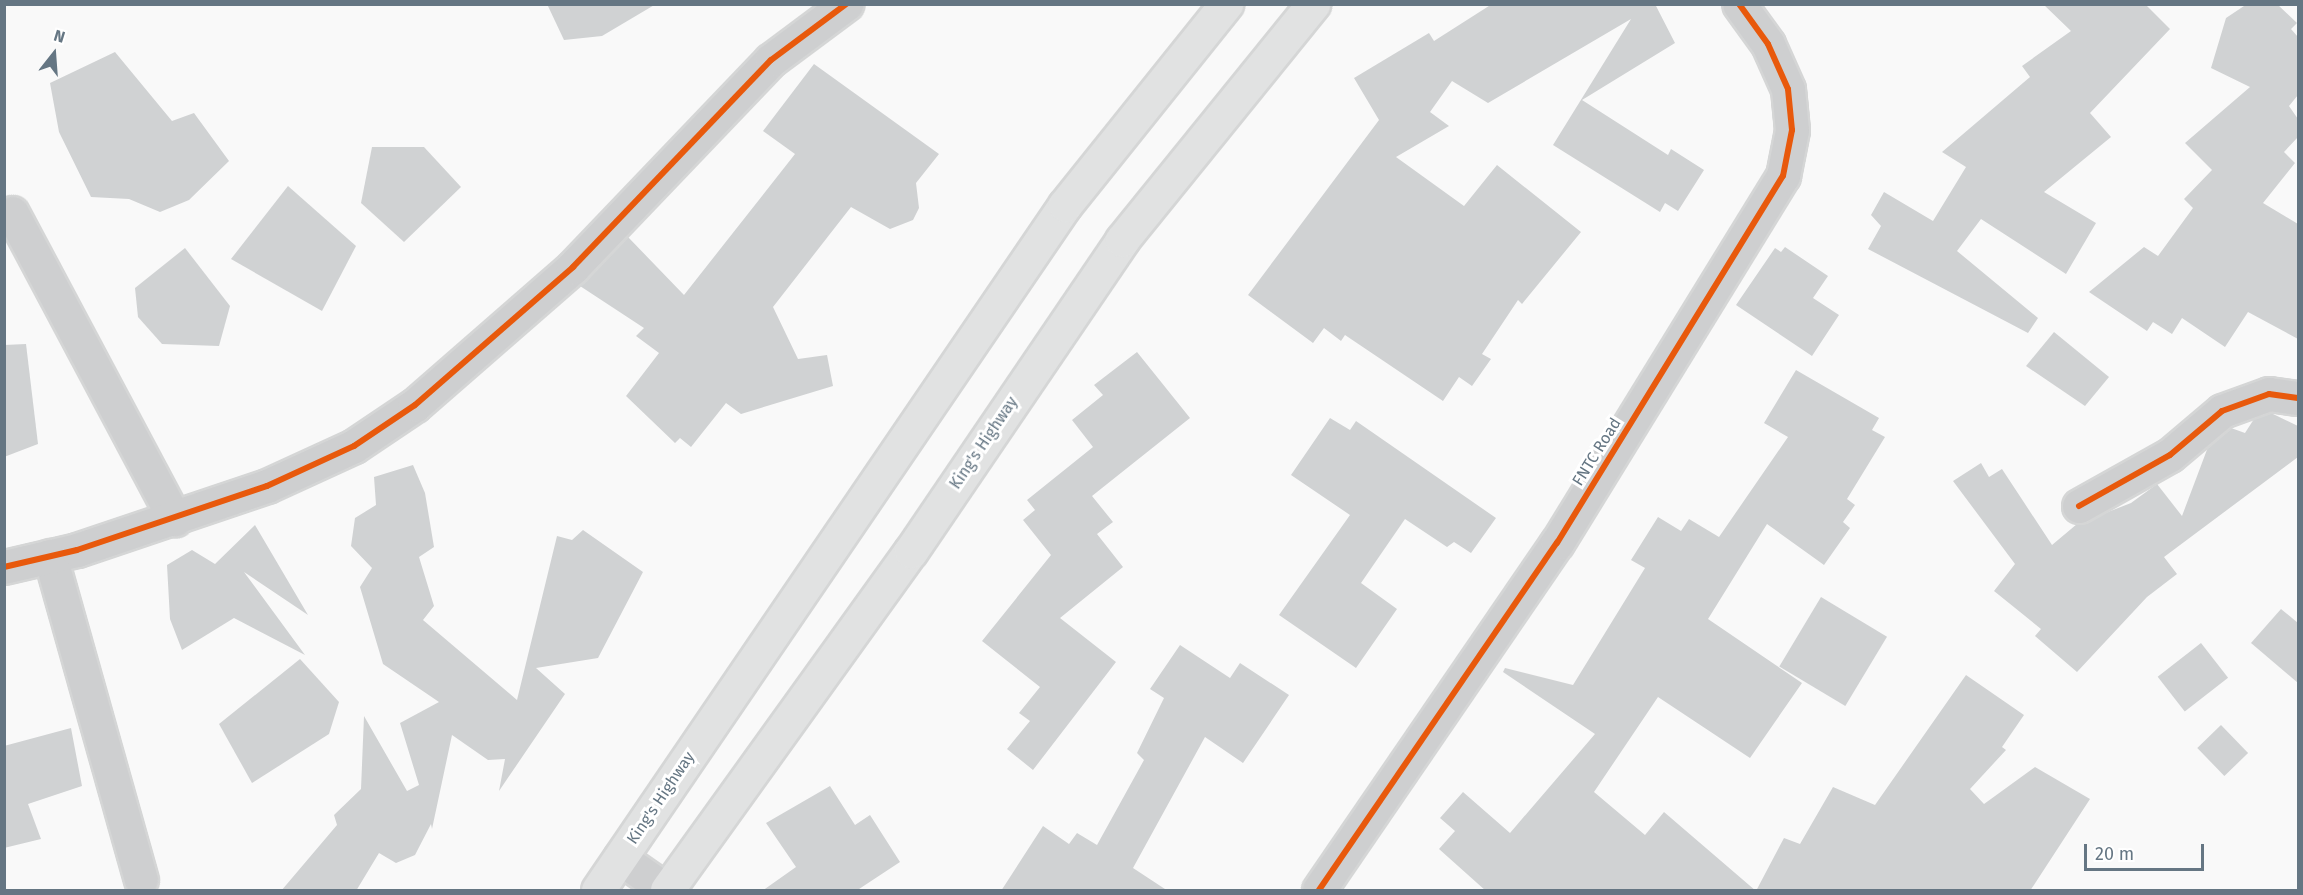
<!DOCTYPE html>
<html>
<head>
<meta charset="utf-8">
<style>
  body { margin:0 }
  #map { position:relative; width:2303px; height:895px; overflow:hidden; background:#f9f9f9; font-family:"Fira Sans",sans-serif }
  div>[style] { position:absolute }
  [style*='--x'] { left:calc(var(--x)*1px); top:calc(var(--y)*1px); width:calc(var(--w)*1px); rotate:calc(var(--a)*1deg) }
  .building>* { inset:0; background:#d0d2d3; transform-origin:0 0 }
  .roads { filter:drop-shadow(2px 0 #d5d6d6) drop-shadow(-2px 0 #d5d6d6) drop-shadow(0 2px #d5d6d6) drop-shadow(0 -2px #d5d6d6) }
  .minor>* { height:33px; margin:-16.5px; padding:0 16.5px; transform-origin:16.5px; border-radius:16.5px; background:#cecfd0 }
  .highway>* { height:33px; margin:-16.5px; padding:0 16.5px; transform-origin:16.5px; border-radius:16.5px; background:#e1e2e2 }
  .cycleway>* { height:6px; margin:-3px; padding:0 3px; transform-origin:3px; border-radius:3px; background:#e8590c }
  span { translate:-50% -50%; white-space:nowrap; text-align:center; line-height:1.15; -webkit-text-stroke:6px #fff; paint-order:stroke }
  .street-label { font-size:16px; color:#657683 }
  .frame { position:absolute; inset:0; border:6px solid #657683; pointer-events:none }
  .north { position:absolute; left:24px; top:24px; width:60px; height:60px; -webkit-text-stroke:4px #fff; paint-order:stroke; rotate:17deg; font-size:16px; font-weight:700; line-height:24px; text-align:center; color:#657683 }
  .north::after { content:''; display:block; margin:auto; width:21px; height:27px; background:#657683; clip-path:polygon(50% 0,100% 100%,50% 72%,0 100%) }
  .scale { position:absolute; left:2084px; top:844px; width:120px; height:27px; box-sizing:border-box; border:3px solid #657683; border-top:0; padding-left:8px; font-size:18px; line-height:21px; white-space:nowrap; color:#657683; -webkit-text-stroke:4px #fff; paint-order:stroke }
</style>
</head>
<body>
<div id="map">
  <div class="building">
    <i style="clip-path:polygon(547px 4px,656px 4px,602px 36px,564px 40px)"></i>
    <i style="clip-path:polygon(1492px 4px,1655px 4px,1675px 43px,1582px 100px,1668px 155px,1671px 149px,1704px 170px,1678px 211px,1665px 203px,1660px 212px,1553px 145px,1631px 19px,1488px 103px,1452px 81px,1430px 112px,1449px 126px,1396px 157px,1464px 206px,1497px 165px,1581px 232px,1522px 304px,1518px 300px,1482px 354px,1491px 359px,1472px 386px,1459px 377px,1443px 401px,1345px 335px,1341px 341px,1324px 328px,1313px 343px,1248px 295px,1379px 120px,1354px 78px,1429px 33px,1434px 41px)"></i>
    <i style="clip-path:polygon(2043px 4px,2145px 4px,2170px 29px,2090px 113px,2111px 137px,2044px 192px,2096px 223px,2066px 274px,1981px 219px,1957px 251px,2038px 318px,2028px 333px,1868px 249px,1881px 226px,1871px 215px,1884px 192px,1933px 221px,1966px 167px,1942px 152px,2030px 77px,2022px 66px,2071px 31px)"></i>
    <i style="clip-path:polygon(2247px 4px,2277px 4px,2297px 23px,2291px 29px,2298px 37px,2298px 95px,2289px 106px,2298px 119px,2298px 137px,2284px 152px,2295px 163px,2263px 203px,2298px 224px,2298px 339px,2248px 312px,2225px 347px,2182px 318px,2172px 334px,2153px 322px,2147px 331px,2089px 292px,2144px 247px,2158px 256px,2193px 208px,2184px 199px,2212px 170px,2185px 143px,2250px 87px,2211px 68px,2226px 18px)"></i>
    <i style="clip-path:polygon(115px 52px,172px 121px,194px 113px,229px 161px,189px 200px,160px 212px,129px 199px,91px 197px,59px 132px,50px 83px)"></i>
    <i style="clip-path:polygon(814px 64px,939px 154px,916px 183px,919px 208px,913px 220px,890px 229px,851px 207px,773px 307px,798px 359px,827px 355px,833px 386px,741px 414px,726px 403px,691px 447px,680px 438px,675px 443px,626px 396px,659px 353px,636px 336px,644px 328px,580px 286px,628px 237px,684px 295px,795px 154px,763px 131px)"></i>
    <i style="clip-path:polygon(372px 147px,424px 147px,461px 187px,404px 242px,361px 203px)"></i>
    <i style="clip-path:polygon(288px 186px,356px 246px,322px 311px,231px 259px)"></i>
    <i style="clip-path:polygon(1785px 247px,1828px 276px,1813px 298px,1839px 315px,1812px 356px,1736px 305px,1775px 248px,1781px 252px)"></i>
    <i style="clip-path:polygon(185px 248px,230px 306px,219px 346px,162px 344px,138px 317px,135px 288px)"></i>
    <i style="clip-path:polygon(2054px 332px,2109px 377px,2085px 406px,2026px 366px)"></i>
    <i style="clip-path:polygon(26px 344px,38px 444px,4px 457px,4px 345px)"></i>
    <i style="clip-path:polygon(1137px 352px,1190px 418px,1092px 496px,1113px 522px,1097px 534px,1123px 567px,1060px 618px,1116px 662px,1033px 770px,1007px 749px,1030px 721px,1019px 713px,1040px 687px,982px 641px,1051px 555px,1023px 520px,1035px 510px,1027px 500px,1093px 447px,1072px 420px,1103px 395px,1094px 385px)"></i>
    <i style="clip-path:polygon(1796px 370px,1879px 418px,1872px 430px,1885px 437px,1847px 499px,1855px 505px,1843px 522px,1850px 528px,1824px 565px,1767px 524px,1708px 619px,1802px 683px,1750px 758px,1658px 697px,1594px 792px,1645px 835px,1664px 812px,1756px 891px,1486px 891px,1439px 849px,1455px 831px,1440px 818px,1463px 792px,1510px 833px,1595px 734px,1503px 672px,1505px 668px,1573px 685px,1645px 568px,1631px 560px,1658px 517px,1681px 531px,1689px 519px,1719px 537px,1788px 437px,1764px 423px)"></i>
    <i style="clip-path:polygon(2271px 413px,2298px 426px,2298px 457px,2164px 557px,2177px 574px,2147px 597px,2077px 672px,2035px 636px,2041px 629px,1994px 591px,2015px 564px,1953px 481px,1981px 463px,1989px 477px,2002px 469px,2052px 545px,2077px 524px,2131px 503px,2157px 484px,2182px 516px,2208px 447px,2231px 428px,2245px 433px,2254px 419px)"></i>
    <i style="clip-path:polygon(1330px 418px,1350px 430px,1356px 421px,1496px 518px,1471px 553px,1454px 542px,1447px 547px,1405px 519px,1361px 583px,1397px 609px,1356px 668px,1279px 615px,1350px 515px,1291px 475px)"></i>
    <i style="clip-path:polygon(413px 465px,425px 493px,434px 547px,419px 557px,434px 606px,423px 620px,517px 700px,557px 536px,572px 540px,583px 530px,643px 572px,598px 658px,536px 668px,565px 694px,499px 791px,505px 759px,488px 760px,452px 735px,432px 829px,431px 824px,415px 855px,396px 863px,379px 853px,356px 891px,281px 891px,337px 825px,334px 815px,361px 789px,364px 716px,407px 791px,419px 785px,400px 723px,439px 702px,383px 664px,360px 587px,372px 568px,351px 546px,355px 518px,376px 505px,374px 477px)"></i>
    <i style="clip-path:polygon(255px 525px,308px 615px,244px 572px,305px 655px,234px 618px,182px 650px,170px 619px,167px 565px,192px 550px,215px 564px)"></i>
    <i style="left:1821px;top:597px;width:77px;height:81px;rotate:31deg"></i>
    <i style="clip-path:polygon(2281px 609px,2298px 623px,2298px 683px,2251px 643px)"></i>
    <i style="left:2201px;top:643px;width:44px;height:55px;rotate:52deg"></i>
    <i style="clip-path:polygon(1180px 645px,1230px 678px,1240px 663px,1289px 695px,1243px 763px,1205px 737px,1133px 868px,1168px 891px,1001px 891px,1043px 826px,1069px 844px,1077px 833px,1097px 845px,1144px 760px,1137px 753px,1164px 698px,1150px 689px)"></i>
    <i style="clip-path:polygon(300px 659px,339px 702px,329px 734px,252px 783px,219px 724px)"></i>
    <i style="clip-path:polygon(1966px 675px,2024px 715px,2002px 747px,2006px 750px,1970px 789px,1984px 804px,2035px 767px,2090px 799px,2030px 891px,1756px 891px,1784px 838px,1800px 844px,1833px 787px,1875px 805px)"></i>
    <i style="left:2221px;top:725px;width:39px;height:33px;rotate:46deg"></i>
    <i style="clip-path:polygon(71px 728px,82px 786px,28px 804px,41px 839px,4px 848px,4px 746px)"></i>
    <i style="clip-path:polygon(830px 786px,855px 825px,870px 815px,900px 862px,856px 891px,762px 891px,796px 867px,766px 823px)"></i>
  </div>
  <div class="roads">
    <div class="minor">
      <i style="--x:12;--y:213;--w:347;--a:62"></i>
      <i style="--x:2079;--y:506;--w:104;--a:-29.3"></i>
      <i style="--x:2170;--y:455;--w:68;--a:-40.2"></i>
      <i style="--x:2222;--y:411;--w:50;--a:-19.9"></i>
      <i style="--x:2269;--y:394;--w:29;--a:8"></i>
      <i style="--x:50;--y:556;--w:336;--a:74.3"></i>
      <i style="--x:4;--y:567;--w:75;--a:-13.1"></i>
      <i style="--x:77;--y:550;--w:200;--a:-18.6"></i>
      <i style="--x:267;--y:486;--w:96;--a:-24.7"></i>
      <i style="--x:354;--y:446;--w:73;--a:-33.9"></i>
      <i style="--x:415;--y:405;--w:210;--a:-41.1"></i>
      <i style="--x:573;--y:267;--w:286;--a:-46.3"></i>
      <i style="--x:771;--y:60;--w:94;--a:-36.7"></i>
      <i style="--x:620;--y:858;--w:56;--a:34.8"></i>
      <i style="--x:1319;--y:890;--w:421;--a:-55.6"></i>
      <i style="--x:1557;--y:543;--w:431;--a:-58.4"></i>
      <i style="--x:1783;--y:176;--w:47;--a:-78.9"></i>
      <i style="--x:1792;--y:130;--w:41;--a:-95.6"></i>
      <i style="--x:1788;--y:89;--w:49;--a:-114"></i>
      <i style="--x:1768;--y:44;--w:49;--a:-125.9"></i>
    </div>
    <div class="highway">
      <i style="--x:598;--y:890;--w:829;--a:-55.72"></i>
      <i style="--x:1065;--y:205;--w:258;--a:-51.3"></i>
      <i style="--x:667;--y:890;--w:418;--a:-54.3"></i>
      <i style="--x:911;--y:551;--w:376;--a:-55.8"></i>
      <i style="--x:1122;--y:240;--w:304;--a:-51"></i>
    </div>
  </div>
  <div class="cycleway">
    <i style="--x:2079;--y:506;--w:104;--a:-29.3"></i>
    <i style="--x:2170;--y:455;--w:68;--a:-40.2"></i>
    <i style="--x:2222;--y:411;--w:50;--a:-19.9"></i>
    <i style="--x:2269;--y:394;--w:29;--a:8"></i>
    <i style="--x:4;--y:567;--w:75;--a:-13.1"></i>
    <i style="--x:77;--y:550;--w:200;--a:-18.6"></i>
    <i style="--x:267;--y:486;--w:96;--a:-24.7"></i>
    <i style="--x:354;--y:446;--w:73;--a:-33.9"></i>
    <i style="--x:415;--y:405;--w:210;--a:-41.1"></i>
    <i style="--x:573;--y:267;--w:286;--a:-46.3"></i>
    <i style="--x:771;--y:60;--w:94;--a:-36.7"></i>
    <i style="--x:1319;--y:890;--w:421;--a:-55.6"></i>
    <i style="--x:1557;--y:543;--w:431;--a:-58.4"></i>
    <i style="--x:1783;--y:176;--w:47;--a:-78.9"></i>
    <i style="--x:1792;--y:130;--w:41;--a:-95.6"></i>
    <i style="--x:1788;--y:89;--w:49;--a:-114"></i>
    <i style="--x:1768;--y:44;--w:49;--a:-125.9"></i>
  </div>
  <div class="street-label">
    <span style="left:984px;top:443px;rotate:-56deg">King's Highway</span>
    <span style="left:1597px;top:452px;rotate:-58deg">FNTC Road</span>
    <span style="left:661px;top:798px;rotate:-56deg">King's Highway</span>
  </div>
  <div class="frame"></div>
  <div class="north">N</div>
  <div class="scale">20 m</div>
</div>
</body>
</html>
